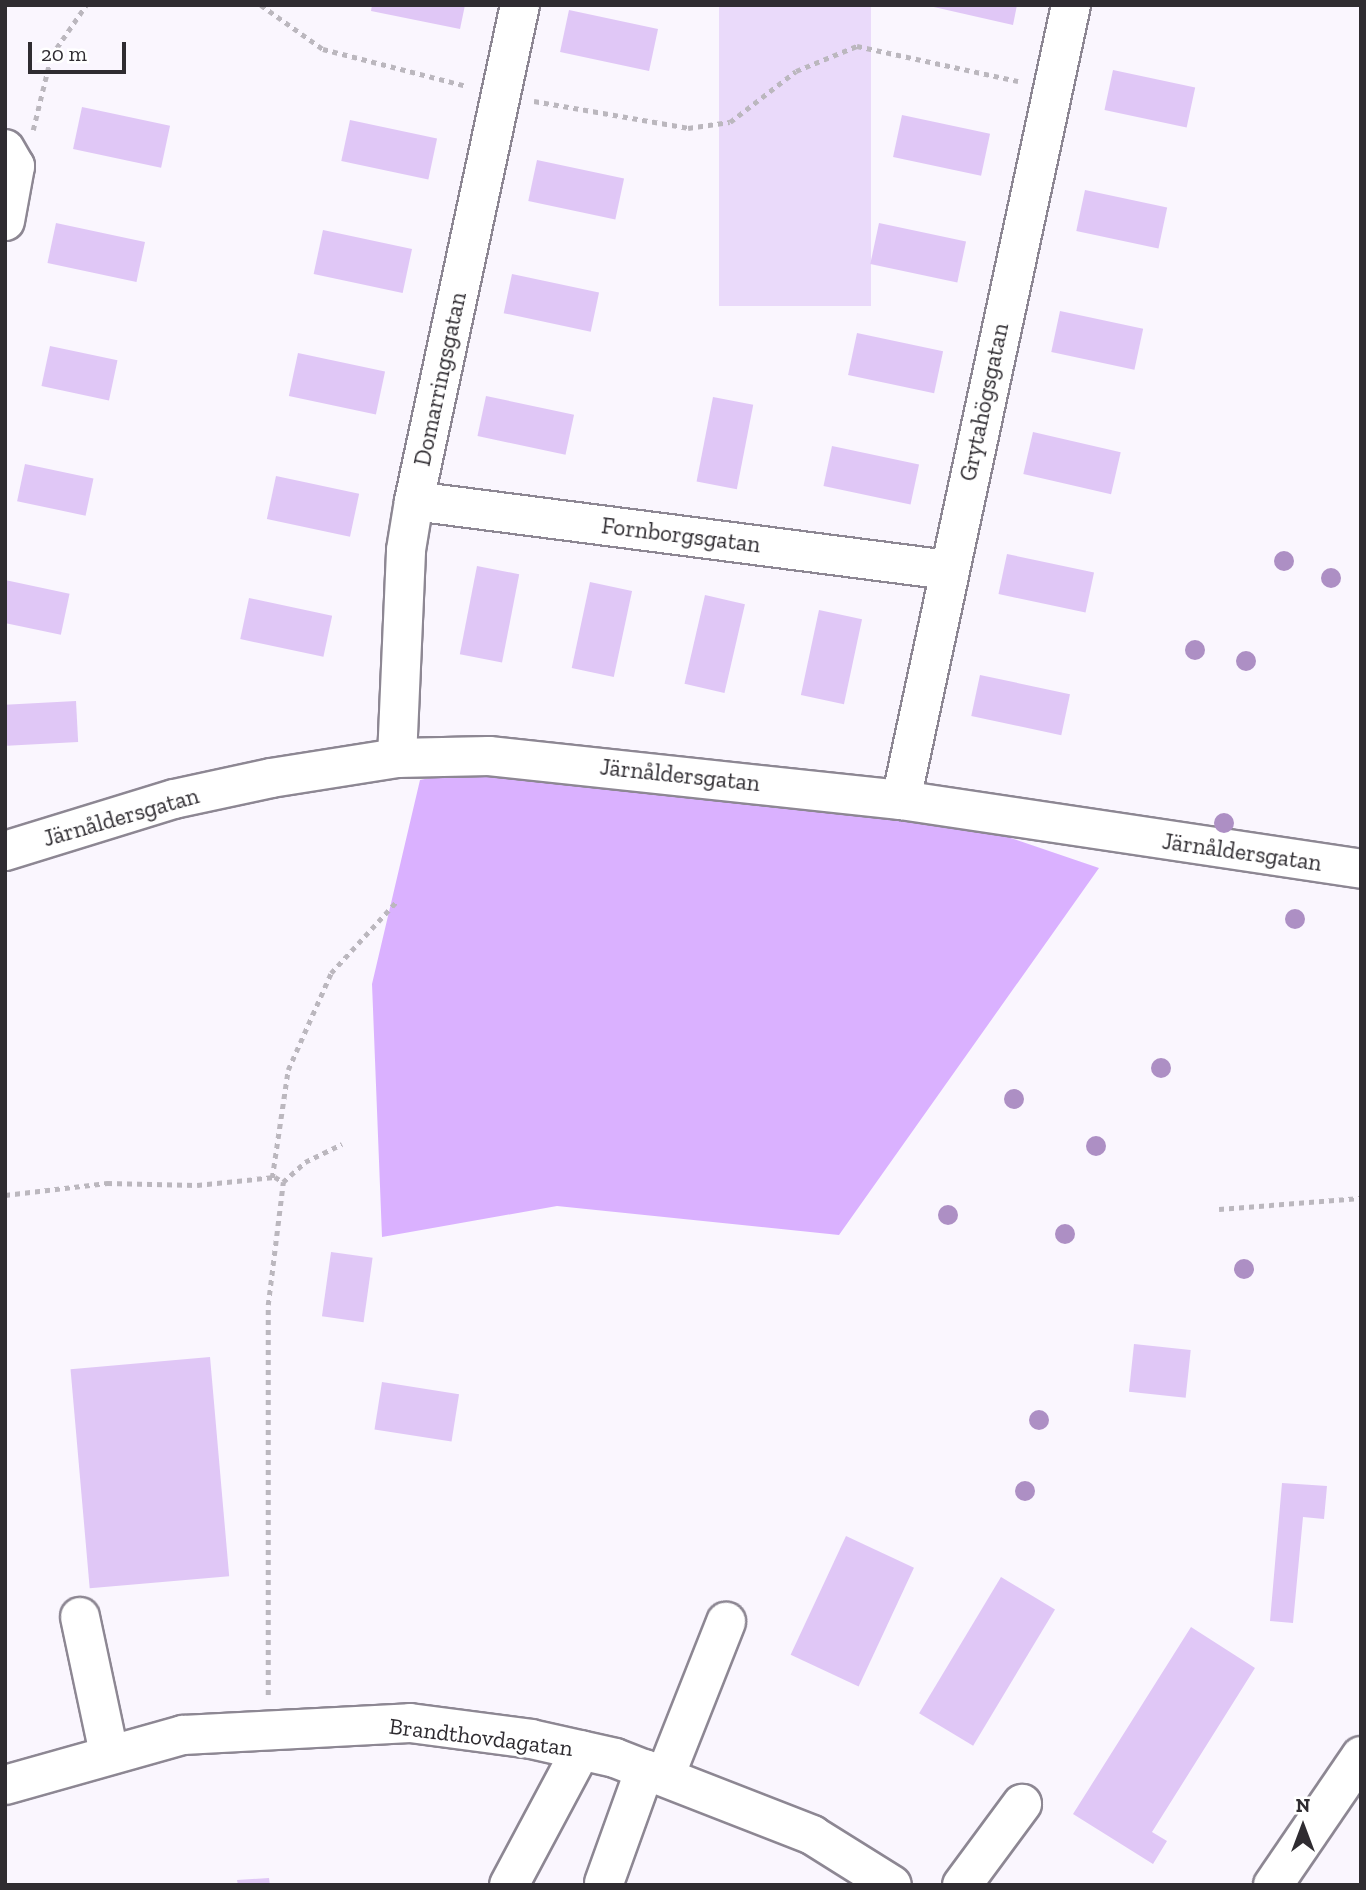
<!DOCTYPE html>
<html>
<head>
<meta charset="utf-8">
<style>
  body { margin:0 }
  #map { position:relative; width:1366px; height:1890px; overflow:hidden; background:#faf6fe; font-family:"Zilla Slab",serif }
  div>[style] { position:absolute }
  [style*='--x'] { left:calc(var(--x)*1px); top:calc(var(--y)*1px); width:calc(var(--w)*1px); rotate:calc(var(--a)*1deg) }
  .green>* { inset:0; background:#eadafa; transform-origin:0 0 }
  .forest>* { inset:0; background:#dab1ff }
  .building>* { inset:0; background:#e0c7f6; transform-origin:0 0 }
  .path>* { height:4.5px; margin-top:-2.25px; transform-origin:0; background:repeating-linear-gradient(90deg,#bbb7be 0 5px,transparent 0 10px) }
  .roads { filter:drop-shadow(2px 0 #8d8793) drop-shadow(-2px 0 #8d8793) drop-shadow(0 2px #8d8793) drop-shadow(0 -2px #8d8793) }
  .minor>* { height:38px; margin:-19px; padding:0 19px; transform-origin:19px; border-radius:19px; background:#fff }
  .trees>* { width:20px; height:20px; margin:-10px; border-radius:50%; background:#ad8fc4 }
  span { translate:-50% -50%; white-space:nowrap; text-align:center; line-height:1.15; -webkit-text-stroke:6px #fff; paint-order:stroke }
  .street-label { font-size:23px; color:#2f2c31 }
  .frame { position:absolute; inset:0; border:7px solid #2f2c31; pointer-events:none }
  .north { position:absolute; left:1268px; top:1792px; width:70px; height:70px; -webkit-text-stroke:5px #fff; paint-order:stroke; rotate:0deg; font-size:19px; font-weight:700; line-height:28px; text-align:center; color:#2f2c31 }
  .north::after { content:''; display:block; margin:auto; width:24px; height:32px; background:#2f2c31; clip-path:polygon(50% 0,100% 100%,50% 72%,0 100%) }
  .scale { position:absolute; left:28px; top:42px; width:98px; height:32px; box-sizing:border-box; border:4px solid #2f2c31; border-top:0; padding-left:9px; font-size:21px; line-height:24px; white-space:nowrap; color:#2f2c31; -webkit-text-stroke:5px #fff; paint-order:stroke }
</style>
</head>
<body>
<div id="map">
  <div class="green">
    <i style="left:719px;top:5px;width:152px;height:301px"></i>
  </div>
  <div class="forest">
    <i style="clip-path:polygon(502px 763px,902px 801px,1099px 868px,839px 1235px,557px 1206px,382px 1237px,372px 984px,420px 780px)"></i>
  </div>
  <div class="building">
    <i style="clip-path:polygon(372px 5px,465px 5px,460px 29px,371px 11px)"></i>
    <i style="clip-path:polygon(925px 5px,1017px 5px,1013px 25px)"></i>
    <i style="left:569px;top:10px;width:91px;height:43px;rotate:12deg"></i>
    <i style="left:1113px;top:70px;width:84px;height:41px;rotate:12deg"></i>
    <i style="left:82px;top:107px;width:90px;height:43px;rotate:12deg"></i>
    <i style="left:902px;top:115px;width:90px;height:43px;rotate:12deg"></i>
    <i style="left:350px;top:120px;width:89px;height:42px;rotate:12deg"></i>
    <i style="left:537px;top:160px;width:89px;height:42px;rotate:12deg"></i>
    <i style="left:1085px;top:190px;width:84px;height:42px;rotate:12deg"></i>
    <i style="left:56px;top:223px;width:91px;height:41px;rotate:12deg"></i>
    <i style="left:879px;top:223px;width:89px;height:42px;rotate:12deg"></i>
    <i style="left:323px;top:230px;width:91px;height:45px;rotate:12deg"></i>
    <i style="left:512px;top:274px;width:89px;height:40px;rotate:12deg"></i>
    <i style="left:1060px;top:311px;width:85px;height:42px;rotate:12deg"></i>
    <i style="left:857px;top:333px;width:88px;height:43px;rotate:12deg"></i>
    <i style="left:50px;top:346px;width:69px;height:41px;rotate:12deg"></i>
    <i style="left:298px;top:353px;width:89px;height:44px;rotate:12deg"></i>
    <i style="left:486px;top:396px;width:90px;height:41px;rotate:12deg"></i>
    <i style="left:713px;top:397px;width:41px;height:86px;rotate:11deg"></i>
    <i style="left:1033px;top:432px;width:90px;height:43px;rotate:13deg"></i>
    <i style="left:832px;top:446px;width:89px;height:41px;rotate:12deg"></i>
    <i style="left:25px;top:464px;width:70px;height:38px;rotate:12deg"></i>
    <i style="left:276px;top:476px;width:85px;height:44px;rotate:12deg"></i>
    <i style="left:1007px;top:554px;width:89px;height:41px;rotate:12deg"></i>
    <i style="left:477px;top:566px;width:43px;height:90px;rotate:11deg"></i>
    <i style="left:5px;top:580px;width:66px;height:42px;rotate:12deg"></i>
    <i style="left:590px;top:582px;width:43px;height:88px;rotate:12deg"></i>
    <i style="left:705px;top:595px;width:41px;height:91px;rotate:13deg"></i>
    <i style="left:249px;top:598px;width:85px;height:42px;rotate:12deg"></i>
    <i style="left:819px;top:610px;width:44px;height:87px;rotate:12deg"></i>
    <i style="left:980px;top:675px;width:92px;height:42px;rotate:12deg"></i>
    <i style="left:76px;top:701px;width:41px;height:71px;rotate:87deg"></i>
    <i style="left:331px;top:1252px;width:42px;height:65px;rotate:8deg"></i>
    <i style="left:1134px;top:1344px;width:57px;height:48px;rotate:6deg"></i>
    <i style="left:210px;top:1357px;width:220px;height:140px;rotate:85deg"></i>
    <i style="left:382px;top:1382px;width:78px;height:48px;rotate:9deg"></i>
    <i style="clip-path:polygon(1282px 1483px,1327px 1486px,1324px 1519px,1303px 1517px,1293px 1623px,1270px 1621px)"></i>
    <i style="left:846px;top:1536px;width:75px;height:131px;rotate:25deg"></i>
    <i style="left:1001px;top:1577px;width:63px;height:159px;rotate:31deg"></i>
    <i style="clip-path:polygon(1191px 1627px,1255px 1668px,1152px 1832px,1167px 1841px,1153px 1864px,1073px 1814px)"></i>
    <i style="clip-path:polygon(269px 1878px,270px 1885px,238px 1885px,237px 1880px)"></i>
  </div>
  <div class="path">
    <i style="--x:261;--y:5;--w:76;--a:35.4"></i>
    <i style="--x:323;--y:49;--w:149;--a:14.4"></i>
    <i style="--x:534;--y:101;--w:156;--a:9.9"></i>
    <i style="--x:688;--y:128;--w:42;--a:-8.1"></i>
    <i style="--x:730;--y:122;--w:83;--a:-37.7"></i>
    <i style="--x:796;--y:71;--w:66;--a:-22.3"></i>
    <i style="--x:857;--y:46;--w:165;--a:12.3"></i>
    <i style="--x:33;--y:130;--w:76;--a:-76.3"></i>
    <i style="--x:51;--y:56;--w:62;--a:-55.5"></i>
    <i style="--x:272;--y:1178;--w:109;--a:-81.6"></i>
    <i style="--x:288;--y:1070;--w:106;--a:-66.1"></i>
    <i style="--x:331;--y:973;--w:98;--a:-47.5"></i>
    <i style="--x:5;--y:1195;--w:103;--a:-6.7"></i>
    <i style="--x:107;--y:1183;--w:90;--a:1.3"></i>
    <i style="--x:197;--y:1185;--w:78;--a:-5.9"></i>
    <i style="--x:275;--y:1177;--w:9;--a:32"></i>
    <i style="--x:1219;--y:1209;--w:142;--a:-4.4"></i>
    <i style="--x:268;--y:1695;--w:390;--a:-90"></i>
    <i style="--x:268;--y:1305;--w:124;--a:-83"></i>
    <i style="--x:283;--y:1182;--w:30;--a:-42"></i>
    <i style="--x:305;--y:1162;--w:41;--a:-25.9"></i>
  </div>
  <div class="roads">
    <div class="minor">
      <i style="--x:5;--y:149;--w:20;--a:60"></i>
      <i style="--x:15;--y:166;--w:56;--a:100.3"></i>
      <i style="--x:414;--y:501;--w:538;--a:7.36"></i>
      <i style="--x:397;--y:758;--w:208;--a:-87.5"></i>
      <i style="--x:406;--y:550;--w:50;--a:-80.7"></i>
      <i style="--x:414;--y:501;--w:507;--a:-77.94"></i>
      <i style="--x:901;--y:800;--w:813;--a:-77.93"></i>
      <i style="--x:5;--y:851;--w:177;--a:-17.1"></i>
      <i style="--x:174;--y:799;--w:99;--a:-12.2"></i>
      <i style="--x:271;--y:778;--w:128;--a:-9"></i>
      <i style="--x:397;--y:758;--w:92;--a:-1.2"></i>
      <i style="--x:489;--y:756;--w:414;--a:6.1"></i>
      <i style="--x:901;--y:800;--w:465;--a:8.5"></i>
      <i style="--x:80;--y:1617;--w:139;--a:78"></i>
      <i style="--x:665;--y:1776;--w:166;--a:-68.4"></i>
      <i style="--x:5;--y:1785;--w:185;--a:-15.7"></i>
      <i style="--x:183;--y:1735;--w:227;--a:-3"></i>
      <i style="--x:410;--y:1723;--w:122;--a:7.5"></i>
      <i style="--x:531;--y:1739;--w:86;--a:12.7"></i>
      <i style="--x:615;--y:1758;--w:212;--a:21.3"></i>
      <i style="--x:812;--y:1835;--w:94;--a:32"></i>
      <i style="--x:604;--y:1883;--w:121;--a:-70.2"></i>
      <i style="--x:509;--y:1885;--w:153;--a:-61.9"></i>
      <i style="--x:962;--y:1885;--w:101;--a:-53.5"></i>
      <i style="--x:1273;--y:1885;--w:156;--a:-55.7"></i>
    </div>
  </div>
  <div class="trees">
    <i style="left:1284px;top:561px"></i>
    <i style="left:1331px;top:578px"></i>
    <i style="left:1195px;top:650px"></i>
    <i style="left:1246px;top:661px"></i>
    <i style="left:1224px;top:823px"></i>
    <i style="left:1295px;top:919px"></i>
    <i style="left:1161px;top:1068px"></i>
    <i style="left:1014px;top:1099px"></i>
    <i style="left:1096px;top:1146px"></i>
    <i style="left:948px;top:1215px"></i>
    <i style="left:1065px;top:1234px"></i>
    <i style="left:1244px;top:1269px"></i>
    <i style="left:1039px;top:1420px"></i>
    <i style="left:1025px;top:1491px"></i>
  </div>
  <div class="street-label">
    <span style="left:440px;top:379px;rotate:-78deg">Domarringsgatan</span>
    <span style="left:984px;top:402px;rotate:-78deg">Grytahögsgatan</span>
    <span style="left:681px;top:535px;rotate:7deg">Fornborgsgatan</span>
    <span style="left:680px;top:775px;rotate:6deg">Järnåldersgatan</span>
    <span style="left:121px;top:817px;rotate:-16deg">Järnåldersgatan</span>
    <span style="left:1242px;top:852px;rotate:8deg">Järnåldersgatan</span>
    <span style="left:481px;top:1737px;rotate:7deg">Brandthovdagatan</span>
  </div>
  <div class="frame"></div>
  <div class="north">N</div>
  <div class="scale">20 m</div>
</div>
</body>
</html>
